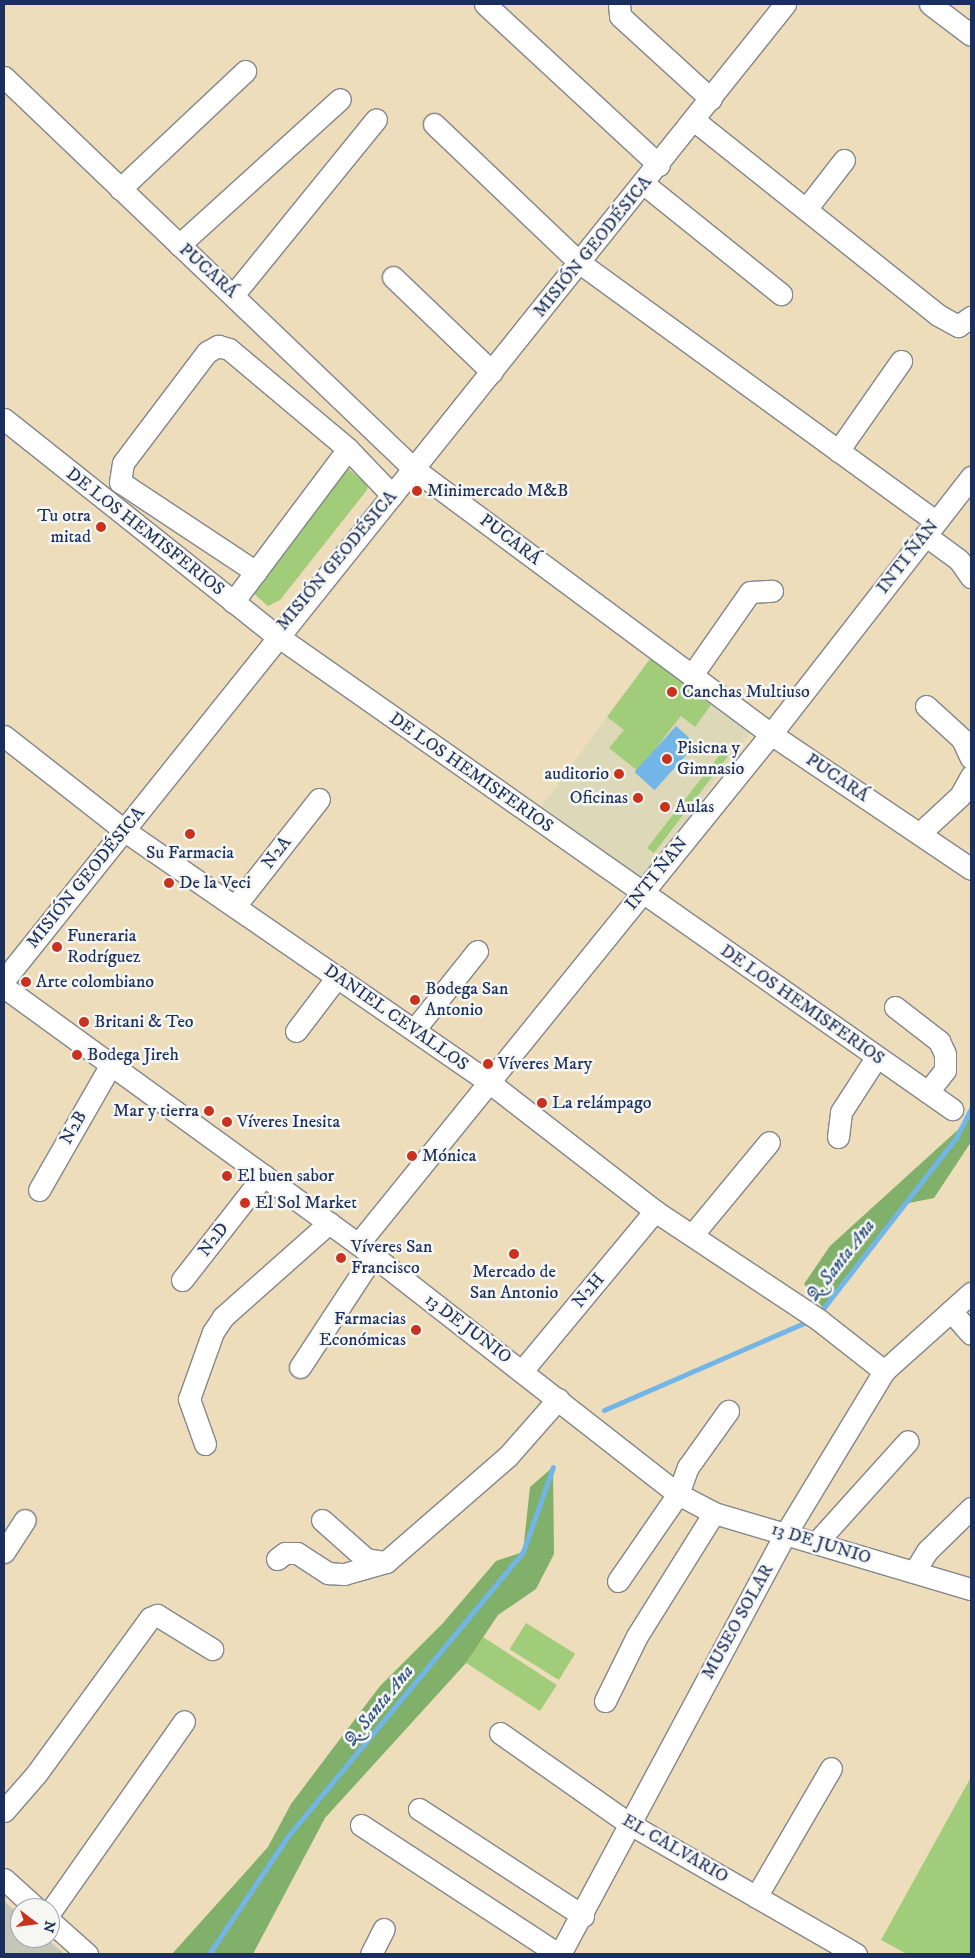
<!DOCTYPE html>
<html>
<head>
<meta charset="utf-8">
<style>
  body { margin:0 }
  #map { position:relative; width:975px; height:1958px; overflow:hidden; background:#edddba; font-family:"IM FELL DW Pica",serif }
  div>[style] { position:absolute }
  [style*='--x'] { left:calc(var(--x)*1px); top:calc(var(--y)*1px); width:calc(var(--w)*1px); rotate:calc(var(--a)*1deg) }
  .built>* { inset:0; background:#ddd9b8; transform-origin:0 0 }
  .industrial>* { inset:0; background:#c5c5b8 }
  .green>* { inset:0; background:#a1cc79; transform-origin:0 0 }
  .forest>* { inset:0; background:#80b069 }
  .water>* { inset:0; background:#72b5e7; transform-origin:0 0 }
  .stream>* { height:5px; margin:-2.5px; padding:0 2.5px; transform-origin:2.5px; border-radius:2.5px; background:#72b5e7 }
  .roads { filter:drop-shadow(1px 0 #84868c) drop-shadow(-1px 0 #84868c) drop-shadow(0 1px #84868c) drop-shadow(0 -1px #84868c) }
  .minor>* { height:21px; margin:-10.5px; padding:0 10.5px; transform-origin:10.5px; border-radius:10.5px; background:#fff }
  .dots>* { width:14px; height:14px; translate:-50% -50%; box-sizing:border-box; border:2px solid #f6f6f2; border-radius:50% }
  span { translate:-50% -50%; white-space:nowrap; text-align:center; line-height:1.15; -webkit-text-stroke:5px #f6f6f2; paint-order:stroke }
  .street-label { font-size:18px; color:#1b2f5e }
  .poi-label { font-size:18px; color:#1b2f5e }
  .left { translate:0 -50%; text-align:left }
  .right { translate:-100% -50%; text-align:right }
  .water-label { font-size:19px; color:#355787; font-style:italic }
  .frame { position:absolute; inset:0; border:5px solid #1b2f5e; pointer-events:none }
  .north { position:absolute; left:10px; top:1898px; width:50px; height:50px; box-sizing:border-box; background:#f6f6f2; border:1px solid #9ea6b7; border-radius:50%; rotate:105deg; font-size:14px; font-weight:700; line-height:20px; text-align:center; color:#1b2f5e }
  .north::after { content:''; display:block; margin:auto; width:18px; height:22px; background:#c8321e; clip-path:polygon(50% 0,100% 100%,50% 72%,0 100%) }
</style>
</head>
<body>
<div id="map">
  <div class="built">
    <i style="left:654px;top:652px;width:125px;height:191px;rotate:36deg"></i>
  </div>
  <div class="industrial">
    <i style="clip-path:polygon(4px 1901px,20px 1915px,20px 1938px,46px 1938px,64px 1954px,4px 1954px)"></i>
  </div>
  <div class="green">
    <i style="clip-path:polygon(345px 466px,368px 485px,367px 490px,280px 600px,268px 606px,252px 592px)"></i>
    <i style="clip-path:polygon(651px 658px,711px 705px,695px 727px,681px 716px,638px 771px,609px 748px,624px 730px,607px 717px)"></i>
    <i style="clip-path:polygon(722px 752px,728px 756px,654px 853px,647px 848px)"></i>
    <i style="left:526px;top:1623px;width:58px;height:31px;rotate:32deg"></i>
    <i style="left:483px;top:1637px;width:88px;height:31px;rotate:33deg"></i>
    <i style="clip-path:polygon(971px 1777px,971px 1954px,907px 1954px,881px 1940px)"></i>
  </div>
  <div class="forest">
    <i style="clip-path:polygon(971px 1109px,971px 1142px,934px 1198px,904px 1204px,823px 1308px,804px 1284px,830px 1246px,962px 1126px)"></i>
    <i style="clip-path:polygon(553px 1467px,554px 1554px,536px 1589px,498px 1615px,466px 1663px,325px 1818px,253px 1954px,172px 1954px,268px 1847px,291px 1804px,380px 1686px,443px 1623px,496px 1561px,523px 1552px,530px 1487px)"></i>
  </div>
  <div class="water">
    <i style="left:676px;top:726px;width:27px;height:62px;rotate:42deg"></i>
  </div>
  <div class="stream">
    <i style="--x:818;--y:1315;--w:224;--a:-52.1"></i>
    <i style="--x:956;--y:1138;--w:33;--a:-63"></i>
    <i style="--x:604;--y:1410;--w:223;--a:-23.5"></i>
    <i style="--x:209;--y:1954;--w:142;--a:-56.2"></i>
    <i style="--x:288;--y:1836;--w:369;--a:-50.4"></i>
    <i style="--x:523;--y:1552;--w:90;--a:-70.6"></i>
  </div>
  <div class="roads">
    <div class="minor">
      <i style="--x:485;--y:4;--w:237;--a:42.8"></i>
      <i style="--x:619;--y:4;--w:12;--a:85"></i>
      <i style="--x:620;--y:16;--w:123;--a:42.4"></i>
      <i style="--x:930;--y:4;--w:51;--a:37.1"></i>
      <i style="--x:4;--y:77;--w:567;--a:43.71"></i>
      <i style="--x:414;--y:469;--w:445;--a:36.6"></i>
      <i style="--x:771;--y:734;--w:241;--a:34"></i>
      <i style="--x:695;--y:121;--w:311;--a:38.6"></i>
      <i style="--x:938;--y:315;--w:23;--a:29"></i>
      <i style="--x:958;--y:326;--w:16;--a:-35"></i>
      <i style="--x:434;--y:124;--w:202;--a:43.6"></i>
      <i style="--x:580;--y:263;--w:439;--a:36"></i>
      <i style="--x:644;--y:184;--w:176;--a:38.8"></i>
      <i style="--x:120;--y:189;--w:172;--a:-43.3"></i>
      <i style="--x:806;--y:209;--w:62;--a:-52.2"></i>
      <i style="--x:179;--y:245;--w:217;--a:-42.2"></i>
      <i style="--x:393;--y:277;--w:137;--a:43.8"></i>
      <i style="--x:234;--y:294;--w:225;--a:-50.9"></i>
      <i style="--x:4;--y:419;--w:347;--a:38.5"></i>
      <i style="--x:276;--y:635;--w:826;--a:35.04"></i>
      <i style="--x:838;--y:451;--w:110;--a:-55"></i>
      <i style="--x:925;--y:535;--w:42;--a:36.3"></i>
      <i style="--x:959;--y:560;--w:21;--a:55"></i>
      <i style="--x:256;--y:572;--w:163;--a:-146.5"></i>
      <i style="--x:120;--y:482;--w:19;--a:-81"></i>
      <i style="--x:123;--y:463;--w:139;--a:-52.9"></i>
      <i style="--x:207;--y:352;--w:13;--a:-29"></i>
      <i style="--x:218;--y:346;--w:11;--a:15"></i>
      <i style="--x:229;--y:349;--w:155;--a:40"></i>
      <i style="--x:233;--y:602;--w:191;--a:-53.1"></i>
      <i style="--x:348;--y:449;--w:64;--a:46.3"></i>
      <i style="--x:692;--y:675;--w:101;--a:-55.1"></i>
      <i style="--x:750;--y:592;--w:22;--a:-3"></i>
      <i style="--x:926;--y:706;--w:49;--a:42.5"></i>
      <i style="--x:962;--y:739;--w:21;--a:65"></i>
      <i style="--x:4;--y:736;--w:154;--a:38.1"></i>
      <i style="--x:125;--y:831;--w:444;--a:34.6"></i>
      <i style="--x:490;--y:1083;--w:209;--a:37.8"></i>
      <i style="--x:655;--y:1211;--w:197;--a:33.6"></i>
      <i style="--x:819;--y:1320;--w:83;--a:38.1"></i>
      <i style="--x:920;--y:833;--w:54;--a:-42.8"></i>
      <i style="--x:960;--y:796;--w:23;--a:-61"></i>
      <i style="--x:235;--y:906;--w:136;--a:-51.9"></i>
      <i style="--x:4;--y:980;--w:1250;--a:-51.33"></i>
      <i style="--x:4;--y:987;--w:437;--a:36"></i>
      <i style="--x:358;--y:1244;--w:406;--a:38"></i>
      <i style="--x:678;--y:1494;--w:41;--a:27.8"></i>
      <i style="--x:714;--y:1513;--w:268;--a:16.5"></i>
      <i style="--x:895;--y:1007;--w:56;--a:37.7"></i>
      <i style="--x:939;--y:1041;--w:14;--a:65"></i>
      <i style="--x:945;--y:1054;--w:16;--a:90"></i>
      <i style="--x:945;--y:1070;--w:28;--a:128"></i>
      <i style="--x:414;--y:1030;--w:101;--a:-51.4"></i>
      <i style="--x:296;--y:1031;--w:68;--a:-52.8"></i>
      <i style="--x:838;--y:1137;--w:25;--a:-83"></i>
      <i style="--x:841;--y:1112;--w:64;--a:-57.1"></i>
      <i style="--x:39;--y:1190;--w:143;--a:-60.2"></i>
      <i style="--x:693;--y:1234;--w:119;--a:-50.4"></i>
      <i style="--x:358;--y:1244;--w:656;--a:-51"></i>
      <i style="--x:771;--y:734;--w:326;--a:-52.1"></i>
      <i style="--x:182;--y:1280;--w:133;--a:-52"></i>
      <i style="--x:951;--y:1311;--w:30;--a:49"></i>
      <i style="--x:300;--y:1367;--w:133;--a:-56.7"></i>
      <i style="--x:522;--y:1371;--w:208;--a:-50.3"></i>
      <i style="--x:205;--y:1444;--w:48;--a:-109.6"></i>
      <i style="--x:189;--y:1399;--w:71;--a:-70.3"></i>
      <i style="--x:213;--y:1332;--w:18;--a:-56"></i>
      <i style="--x:223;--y:1317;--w:142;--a:-41.6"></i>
      <i style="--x:322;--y:1520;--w:59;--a:41.6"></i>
      <i style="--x:366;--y:1559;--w:20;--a:9"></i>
      <i style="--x:816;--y:1543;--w:137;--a:-48"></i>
      <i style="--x:4;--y:1552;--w:38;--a:-57"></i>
      <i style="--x:277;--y:1559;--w:10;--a:-37"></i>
      <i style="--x:285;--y:1553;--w:12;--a:0"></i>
      <i style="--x:297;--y:1553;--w:37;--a:33"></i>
      <i style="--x:328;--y:1573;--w:16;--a:4"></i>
      <i style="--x:344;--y:1574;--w:44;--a:-15.9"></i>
      <i style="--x:386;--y:1562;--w:162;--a:-41"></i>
      <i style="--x:508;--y:1456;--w:76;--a:-48.7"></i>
      <i style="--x:914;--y:1572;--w:25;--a:-58"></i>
      <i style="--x:927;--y:1551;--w:62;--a:-44.3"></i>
      <i style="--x:618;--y:1581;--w:106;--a:-55.4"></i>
      <i style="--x:678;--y:1494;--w:29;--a:-70"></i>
      <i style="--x:688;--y:1467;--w:69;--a:-54.5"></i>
      <i style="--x:605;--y:1701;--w:72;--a:-63.8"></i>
      <i style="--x:637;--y:1636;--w:145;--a:-58"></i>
      <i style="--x:500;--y:1733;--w:156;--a:35.1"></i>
      <i style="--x:628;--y:1823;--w:263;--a:29.9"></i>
      <i style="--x:419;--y:1809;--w:196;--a:33.1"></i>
      <i style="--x:4;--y:1811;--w:50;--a:-49"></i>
      <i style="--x:37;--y:1773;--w:192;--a:-53.9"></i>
      <i style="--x:150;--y:1618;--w:8;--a:-23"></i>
      <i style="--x:157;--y:1615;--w:65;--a:31.7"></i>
      <i style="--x:361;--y:1825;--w:235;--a:33.2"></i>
      <i style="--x:4;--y:1879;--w:43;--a:42.2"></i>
      <i style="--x:756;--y:1897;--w:149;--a:-59.8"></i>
      <i style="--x:50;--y:1912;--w:233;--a:-54.9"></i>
      <i style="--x:50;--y:1921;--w:50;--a:41.7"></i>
      <i style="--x:371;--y:1954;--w:28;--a:-63"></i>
      <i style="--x:560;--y:1954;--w:478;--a:-61.8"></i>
      <i style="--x:786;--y:1533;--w:189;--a:-58.8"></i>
      <i style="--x:884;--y:1371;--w:117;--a:-41.9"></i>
    </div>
  </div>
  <div class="dots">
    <i style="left:417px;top:491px;background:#c8321e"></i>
    <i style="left:101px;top:527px;background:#c8321e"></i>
    <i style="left:672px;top:692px;background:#c8321e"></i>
    <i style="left:667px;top:759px;background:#c8321e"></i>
    <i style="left:619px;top:774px;background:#c8321e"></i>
    <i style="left:638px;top:798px;background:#c8321e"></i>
    <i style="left:665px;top:807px;background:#c8321e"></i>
    <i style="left:190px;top:834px;background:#c8321e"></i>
    <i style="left:169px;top:883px;background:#c8321e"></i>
    <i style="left:57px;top:947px;background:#c8321e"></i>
    <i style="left:26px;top:982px;background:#c8321e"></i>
    <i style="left:415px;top:1000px;background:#c8321e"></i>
    <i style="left:84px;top:1022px;background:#c8321e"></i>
    <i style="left:77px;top:1055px;background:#c8321e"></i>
    <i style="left:488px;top:1064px;background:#c8321e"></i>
    <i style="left:542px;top:1103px;background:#c8321e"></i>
    <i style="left:209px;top:1111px;background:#c8321e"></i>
    <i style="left:227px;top:1122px;background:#c8321e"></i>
    <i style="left:412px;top:1156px;background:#c8321e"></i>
    <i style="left:227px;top:1176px;background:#c8321e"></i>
    <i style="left:245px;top:1203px;background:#c8321e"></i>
    <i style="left:514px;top:1254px;background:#c8321e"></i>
    <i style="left:341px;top:1258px;background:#c8321e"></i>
    <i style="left:416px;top:1330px;background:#c8321e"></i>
  </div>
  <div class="street-label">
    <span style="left:593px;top:247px;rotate:-51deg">MISIÓN GEODÉSICA</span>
    <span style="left:208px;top:271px;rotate:42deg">PUCARÁ</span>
    <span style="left:145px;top:532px;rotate:38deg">DE LOS HEMISFERIOS</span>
    <span style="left:510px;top:540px;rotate:37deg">PUCARÁ</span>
    <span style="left:908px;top:557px;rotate:-52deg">INTI ÑAN</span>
    <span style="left:337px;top:561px;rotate:-50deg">MISIÓN GEODÉSICA</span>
    <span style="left:471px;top:773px;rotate:35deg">DE LOS HEMISFERIOS</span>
    <span style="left:837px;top:778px;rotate:34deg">PUCARÁ</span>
    <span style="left:277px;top:853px;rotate:-52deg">N2A</span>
    <span style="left:657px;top:874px;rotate:-51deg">INTI ÑAN</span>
    <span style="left:86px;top:878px;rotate:-51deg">MISIÓN GEODÉSICA</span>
    <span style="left:802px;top:1005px;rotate:35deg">DE LOS HEMISFERIOS</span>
    <span style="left:396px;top:1018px;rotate:35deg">DANIEL CEVALLOS</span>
    <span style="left:74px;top:1128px;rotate:-60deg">N2B</span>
    <span style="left:214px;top:1240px;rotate:-52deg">N2D</span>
    <span style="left:589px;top:1291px;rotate:-50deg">N2H</span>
    <span style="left:468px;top:1329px;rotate:37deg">13 DE JUNIO</span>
    <span style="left:821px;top:1544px;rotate:17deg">13 DE JUNIO</span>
    <span style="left:738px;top:1622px;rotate:-61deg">MUSEO SOLAR</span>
    <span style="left:675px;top:1849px;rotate:30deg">EL CALVARIO</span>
  </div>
  <div class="poi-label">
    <span class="left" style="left:427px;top:491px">Minimercado M&amp;B</span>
    <span class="right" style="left:91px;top:527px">Tu otra<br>mitad</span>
    <span class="left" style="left:682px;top:692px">Canchas Multiuso</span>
    <span class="left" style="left:677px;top:759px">Pisicna y<br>Gimnasio</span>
    <span class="right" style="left:609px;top:774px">auditorio</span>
    <span class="right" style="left:628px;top:798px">Oficinas</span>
    <span class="left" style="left:675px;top:807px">Aulas</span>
    <span style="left:190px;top:853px">Su Farmacia</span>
    <span class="left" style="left:179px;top:883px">De la Veci</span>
    <span class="left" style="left:67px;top:947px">Funeraria<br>Rodríguez</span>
    <span class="left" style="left:36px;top:982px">Arte colombiano</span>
    <span class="left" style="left:425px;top:1000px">Bodega San<br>Antonio</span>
    <span class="left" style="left:94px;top:1022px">Britani &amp; Teo</span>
    <span class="left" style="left:87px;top:1055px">Bodega Jireh</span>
    <span class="left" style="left:498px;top:1064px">Víveres Mary</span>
    <span class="left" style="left:552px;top:1103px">La relámpago</span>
    <span class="right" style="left:199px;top:1111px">Mar y tierra</span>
    <span class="left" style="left:237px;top:1122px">Víveres Inesita</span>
    <span class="left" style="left:422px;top:1156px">Mónica</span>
    <span class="left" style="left:237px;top:1176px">El buen sabor</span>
    <span class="left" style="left:255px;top:1203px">El Sol Market</span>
    <span class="left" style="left:351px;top:1258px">Víveres San<br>Francisco</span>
    <span style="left:514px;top:1283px">Mercado de<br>San Antonio</span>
    <span class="right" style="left:406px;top:1330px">Farmacias<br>Económicas</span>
  </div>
  <div class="water-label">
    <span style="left:841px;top:1261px;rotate:-52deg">Q. Santa Ana</span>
    <span style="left:379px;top:1706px;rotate:-51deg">Q. Santa Ana</span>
  </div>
  <div class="frame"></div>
  <div class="north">N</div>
</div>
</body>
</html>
